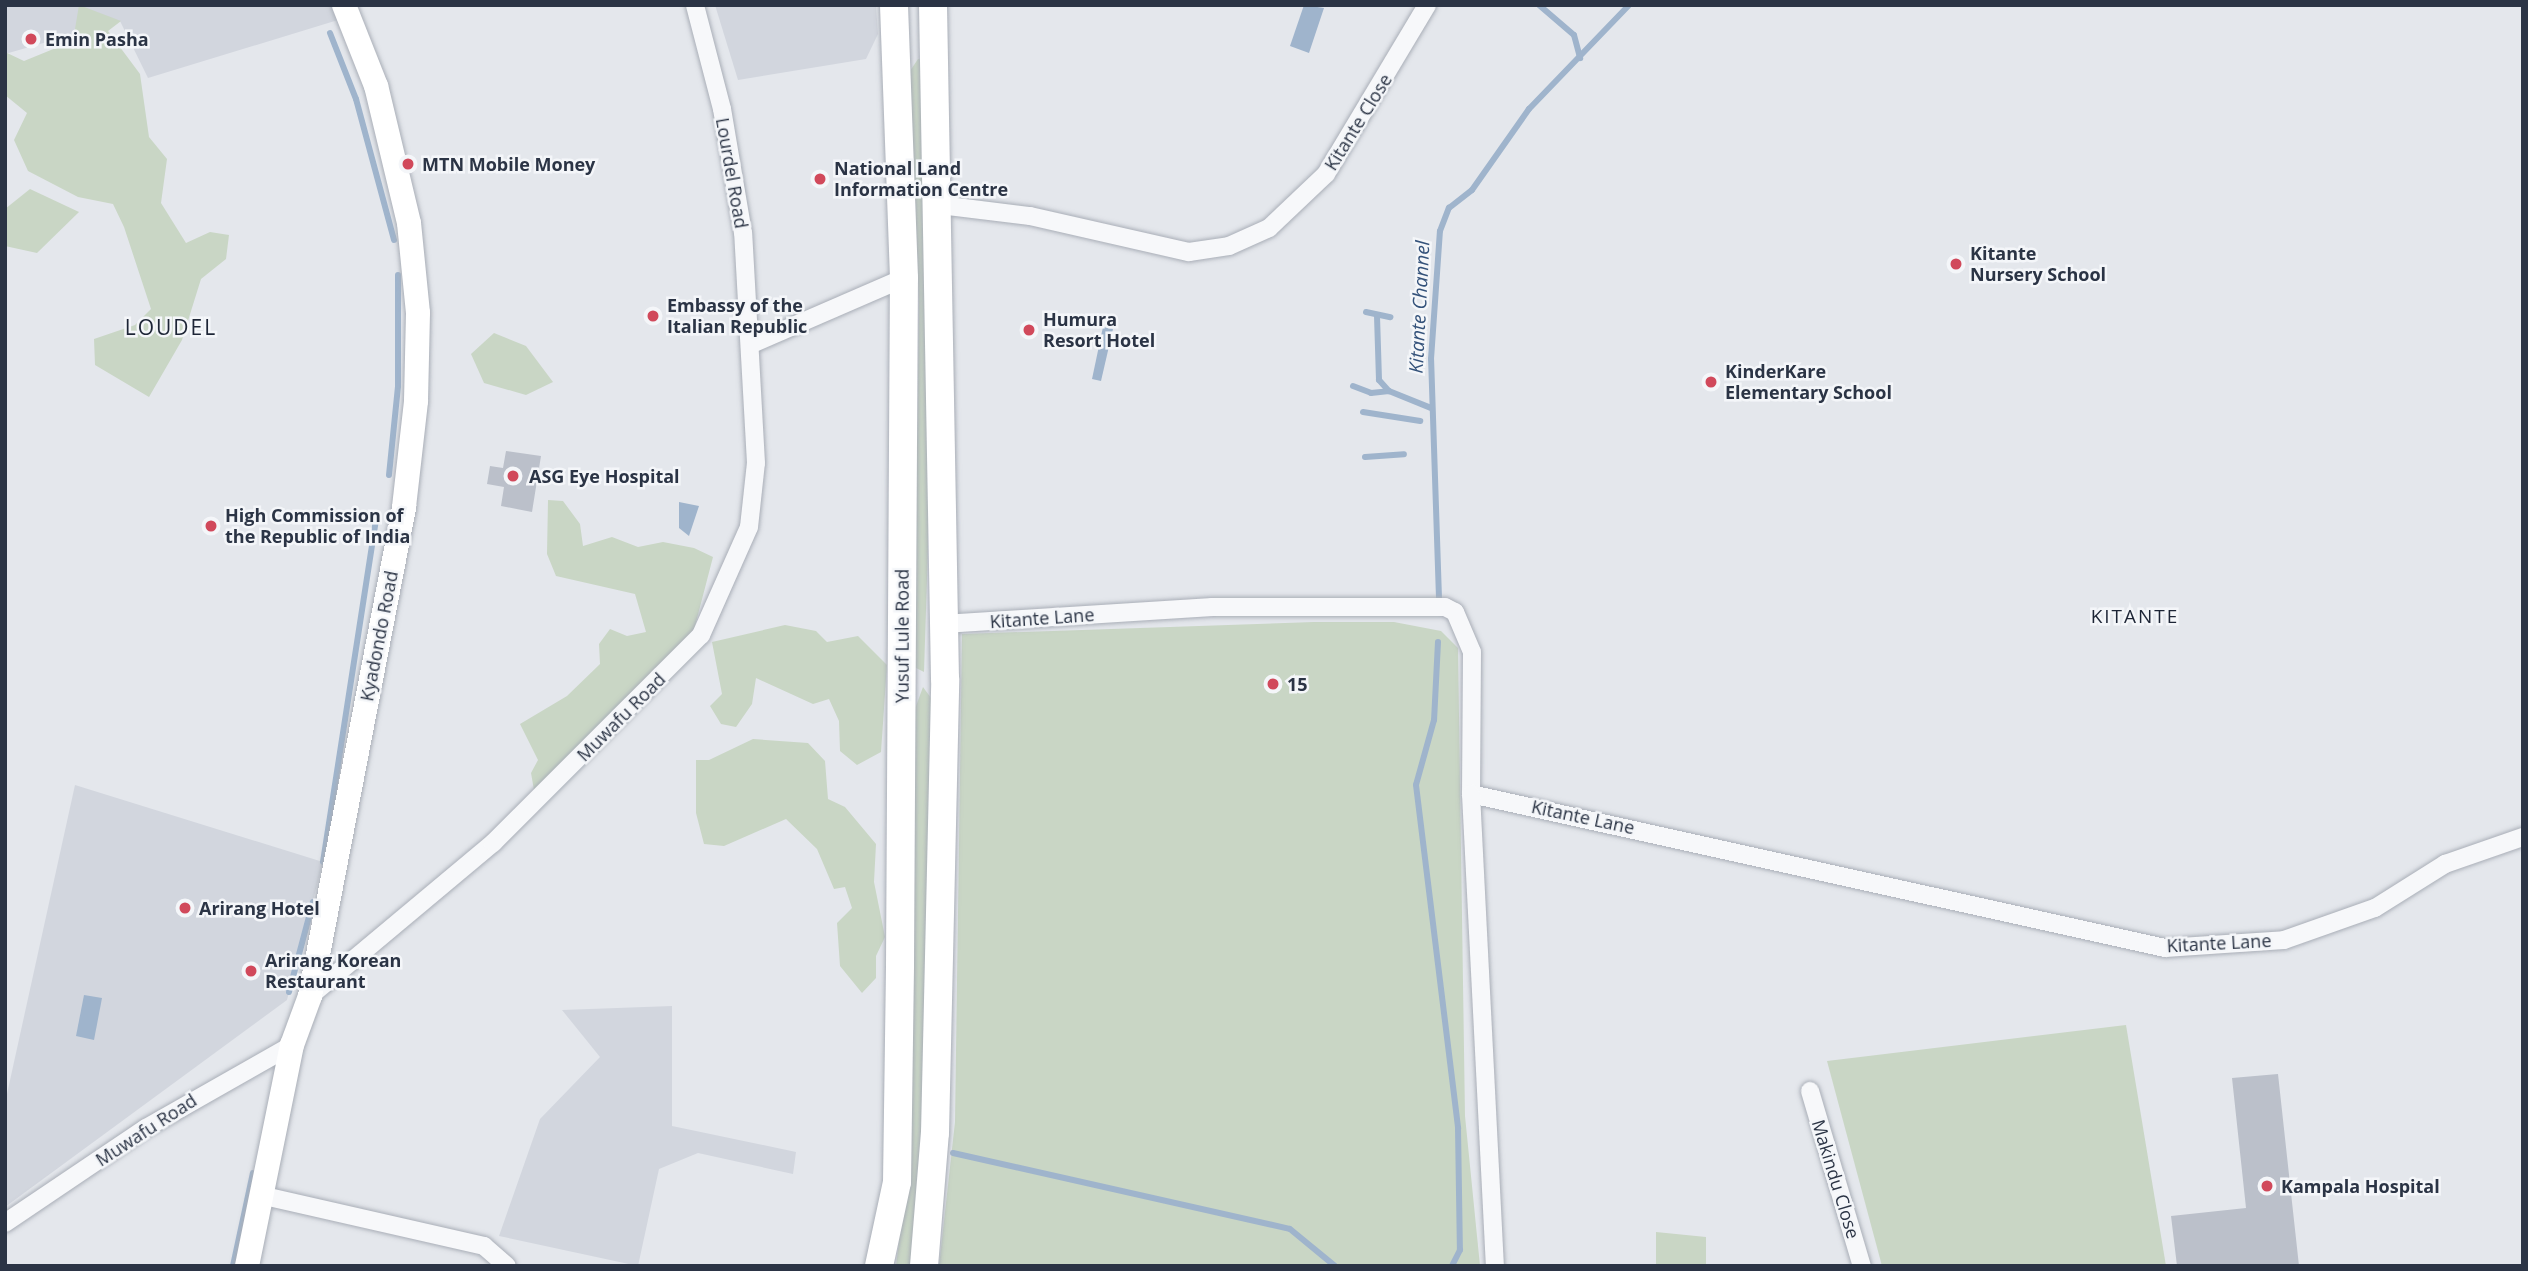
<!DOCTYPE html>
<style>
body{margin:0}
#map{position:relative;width:2528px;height:1271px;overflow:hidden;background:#e4e7ec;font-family:"Open Sans",sans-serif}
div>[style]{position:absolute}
.built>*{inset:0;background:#d2d6de}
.green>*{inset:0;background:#c9d6c5}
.water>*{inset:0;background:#9fb4cc}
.stream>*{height:6px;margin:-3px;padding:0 3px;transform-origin:3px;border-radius:3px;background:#9fb4cc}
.building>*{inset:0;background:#bbc0ca}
.roads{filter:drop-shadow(0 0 2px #a9aeb7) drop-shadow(0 0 2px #a9aeb7)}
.minor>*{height:18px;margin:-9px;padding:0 9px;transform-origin:9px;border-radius:9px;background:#f7f8fa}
.secondary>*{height:24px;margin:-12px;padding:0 12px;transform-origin:12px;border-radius:12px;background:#fff}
.primary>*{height:28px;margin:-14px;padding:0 14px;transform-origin:14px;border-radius:14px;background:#fff}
.dots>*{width:19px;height:19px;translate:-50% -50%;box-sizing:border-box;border:4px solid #f4f6f9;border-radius:50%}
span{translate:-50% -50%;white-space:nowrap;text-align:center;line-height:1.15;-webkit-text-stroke:5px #f4f6f9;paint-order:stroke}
.poi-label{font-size:18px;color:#2b3445;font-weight:700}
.left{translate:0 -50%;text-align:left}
.street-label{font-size:18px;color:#2b3445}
.water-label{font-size:19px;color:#34527a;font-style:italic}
.neighbourhood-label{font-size:19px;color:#1d2536;letter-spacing:2px}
.quarter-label{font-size:21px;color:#1d2536;letter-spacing:2px}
.frame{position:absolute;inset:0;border:7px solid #2b3445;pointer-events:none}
</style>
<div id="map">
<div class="built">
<i style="clip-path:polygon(5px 5px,331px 5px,338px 20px,148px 78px,120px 21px,5px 54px)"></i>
<i style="clip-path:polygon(715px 5px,876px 5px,878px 34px,866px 59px,738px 80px)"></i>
<i style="clip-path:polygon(75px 785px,323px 862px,287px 1000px,5px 1207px,5px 1103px)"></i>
<i style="clip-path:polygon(672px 1006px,672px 1126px,796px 1152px,793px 1174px,698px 1153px,659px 1169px,638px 1266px,499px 1236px,540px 1119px,600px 1057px,562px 1010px)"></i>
</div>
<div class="green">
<i style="clip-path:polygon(79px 5px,121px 21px,108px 31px,140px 74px,149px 137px,167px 159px,161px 203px,186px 243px,210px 232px,229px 235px,226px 259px,201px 279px,182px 340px,149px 397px,95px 365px,94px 339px,135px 325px,151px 309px,124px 227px,113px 204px,78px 197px,28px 171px,14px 140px,27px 113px,5px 95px,5px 52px,24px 61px,73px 41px)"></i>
<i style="clip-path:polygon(918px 59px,923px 60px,932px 423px,924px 672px,914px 667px,919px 303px,910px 71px)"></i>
<i style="clip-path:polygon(30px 189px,79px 212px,37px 253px,5px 246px,5px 209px)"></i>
<i style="clip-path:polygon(494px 333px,526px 346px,553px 382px,526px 395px,484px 383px,471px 354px)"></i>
<i style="clip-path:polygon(548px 500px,563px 501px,580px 524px,583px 546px,612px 537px,638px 547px,663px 542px,694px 548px,713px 557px,694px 630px,548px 782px,534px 790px,531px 773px,538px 760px,520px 724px,567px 696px,600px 664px,599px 644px,610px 629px,627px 636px,646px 632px,635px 594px,556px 576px,547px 554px)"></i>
<i style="clip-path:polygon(1314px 622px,1394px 622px,1441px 631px,1458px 648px,1465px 1116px,1480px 1266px,939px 1266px,955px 1122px,962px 634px)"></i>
<i style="clip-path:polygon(785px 625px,816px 631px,827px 642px,858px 636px,887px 665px,881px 752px,857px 765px,840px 751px,839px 721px,829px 699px,813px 704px,756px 678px,752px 704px,736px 727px,721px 724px,710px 706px,722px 694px,712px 642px)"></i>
<i style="clip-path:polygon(923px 687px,931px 698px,925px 1148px,911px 1266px,896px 1266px,908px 1166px,912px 717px)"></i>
<i style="clip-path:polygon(753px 739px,808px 743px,825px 761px,828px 799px,845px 807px,876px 844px,874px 882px,885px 937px,876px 956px,876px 978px,862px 993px,840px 966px,837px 923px,852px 908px,845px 887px,834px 889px,817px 849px,786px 819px,724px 846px,704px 844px,696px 813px,696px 760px,709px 760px)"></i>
<i style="clip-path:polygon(2126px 1025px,2166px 1266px,1882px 1266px,1827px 1061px)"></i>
<i style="clip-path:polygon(1656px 1232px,1706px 1237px,1706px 1266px,1656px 1266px)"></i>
</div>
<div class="water">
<i style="clip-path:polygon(1304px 5px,1324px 8px,1309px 53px,1290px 46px)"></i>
<i style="clip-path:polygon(1103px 327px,1113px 329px,1101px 381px,1092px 379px)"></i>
<i style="clip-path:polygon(679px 502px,699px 506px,689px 536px,679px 528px)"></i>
<i style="clip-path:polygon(84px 995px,102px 998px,94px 1040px,76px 1036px)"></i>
</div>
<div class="stream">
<i style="left:1539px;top:5px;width:46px;rotate:40.6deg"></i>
<i style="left:1574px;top:35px;width:24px;rotate:75deg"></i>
<i style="left:330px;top:33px;width:71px;rotate:68.5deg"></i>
<i style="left:356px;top:99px;width:146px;rotate:74.9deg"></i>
<i style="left:1366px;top:312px;width:25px;rotate:12deg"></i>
<i style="left:1377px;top:316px;width:64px;rotate:88.2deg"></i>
<i style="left:1379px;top:380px;width:15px;rotate:48deg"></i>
<i style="left:1389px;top:391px;width:45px;rotate:22deg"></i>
<i style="left:1353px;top:386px;width:19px;rotate:21deg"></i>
<i style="left:1371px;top:393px;width:18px;rotate:-6deg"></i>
<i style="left:1363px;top:412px;width:58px;rotate:9deg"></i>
<i style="left:1365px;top:457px;width:39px;rotate:-4deg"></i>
<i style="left:389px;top:475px;width:89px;rotate:-84.2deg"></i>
<i style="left:398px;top:386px;width:111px;rotate:-90deg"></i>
<i style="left:1439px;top:598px;width:239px;rotate:-91.9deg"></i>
<i style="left:1431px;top:359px;width:128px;rotate:-86deg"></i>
<i style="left:1440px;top:231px;width:25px;rotate:-69deg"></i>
<i style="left:1449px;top:208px;width:29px;rotate:-38deg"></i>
<i style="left:1472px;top:190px;width:99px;rotate:-54.9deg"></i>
<i style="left:1529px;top:109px;width:144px;rotate:-46.1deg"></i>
<i style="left:1438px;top:642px;width:78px;rotate:92.9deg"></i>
<i style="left:1434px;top:720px;width:67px;rotate:105.5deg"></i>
<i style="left:1416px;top:785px;width:346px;rotate:83deg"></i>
<i style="left:1458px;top:1128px;width:122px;rotate:89.1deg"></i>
<i style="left:1460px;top:1250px;width:18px;rotate:117deg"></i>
<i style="left:323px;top:862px;width:351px;rotate:-81.2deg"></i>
<i style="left:289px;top:992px;width:93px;rotate:-75.1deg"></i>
<i style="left:953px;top:1153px;width:345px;rotate:12.7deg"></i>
<i style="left:1290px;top:1229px;width:58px;rotate:39.4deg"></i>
<i style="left:233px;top:1266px;width:95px;rotate:-77.9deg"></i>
</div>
<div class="building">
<i style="clip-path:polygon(506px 451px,541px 456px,532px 512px,501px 506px,504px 487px,487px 484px,490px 466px,503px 468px)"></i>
<i style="clip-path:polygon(2278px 1074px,2299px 1266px,2177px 1266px,2171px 1216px,2246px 1208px,2232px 1078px)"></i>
</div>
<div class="roads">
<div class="minor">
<i style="left:940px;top:205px;width:91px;rotate:7deg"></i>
<i style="left:1030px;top:216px;width:163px;rotate:12.8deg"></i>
<i style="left:1189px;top:252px;width:40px;rotate:-8.5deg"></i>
<i style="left:1229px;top:246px;width:44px;rotate:-24.2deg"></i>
<i style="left:1269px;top:228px;width:79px;rotate:-43.5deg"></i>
<i style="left:1326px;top:174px;width:197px;rotate:-59.1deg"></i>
<i style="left:752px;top:344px;width:166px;rotate:-23.5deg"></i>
<i style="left:943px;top:624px;width:270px;rotate:-3.6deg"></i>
<i style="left:1212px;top:607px;width:233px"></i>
<i style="left:1445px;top:607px;width:11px;rotate:27deg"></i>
<i style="left:1455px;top:612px;width:43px;rotate:67deg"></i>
<i style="left:1472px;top:652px;width:142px;rotate:90.4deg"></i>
<i style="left:1471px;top:794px;width:711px;rotate:12.51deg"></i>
<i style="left:2165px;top:948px;width:119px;rotate:-3.8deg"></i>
<i style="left:2284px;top:940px;width:96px;rotate:-19.4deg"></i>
<i style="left:2375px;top:908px;width:83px;rotate:-32.2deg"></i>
<i style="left:2445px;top:864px;width:83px;rotate:-19.1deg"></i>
<i style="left:1471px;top:794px;width:473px;rotate:87.1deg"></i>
<i style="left:310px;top:996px;width:239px;rotate:-39.9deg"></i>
<i style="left:493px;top:843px;width:294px;rotate:-45deg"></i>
<i style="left:701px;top:635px;width:118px;rotate:-66deg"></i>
<i style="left:749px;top:527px;width:64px;rotate:-83.8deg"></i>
<i style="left:756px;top:463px;width:230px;rotate:-93.2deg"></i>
<i style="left:743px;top:233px;width:126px;rotate:-99.6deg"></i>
<i style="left:722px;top:109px;width:107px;rotate:-104.6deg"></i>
<i style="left:1810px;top:1091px;width:183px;rotate:73.5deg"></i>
<i style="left:260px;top:1195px;width:230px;rotate:12.8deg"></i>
<i style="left:484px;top:1246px;width:30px;rotate:41deg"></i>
<i style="left:5px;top:1223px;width:170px;rotate:-34deg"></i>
<i style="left:146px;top:1128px;width:168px;rotate:-29.6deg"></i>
</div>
<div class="secondary">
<i style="left:247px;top:1266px;width:226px;rotate:-78.5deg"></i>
<i style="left:292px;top:1045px;width:52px;rotate:-69.8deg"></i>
<i style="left:310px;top:996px;width:498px;rotate:-79.1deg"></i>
<i style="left:404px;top:507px;width:107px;rotate:-83.5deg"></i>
<i style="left:416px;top:401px;width:88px;rotate:-88.7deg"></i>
<i style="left:418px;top:313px;width:90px;rotate:-95.7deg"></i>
<i style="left:409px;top:223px;width:141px;rotate:-103.5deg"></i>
<i style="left:376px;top:86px;width:87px;rotate:-111.6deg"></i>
</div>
<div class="primary">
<i style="left:879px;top:1266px;width:86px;rotate:-77.9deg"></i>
<i style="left:897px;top:1182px;width:217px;rotate:-89.2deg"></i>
<i style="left:900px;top:965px;width:687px;rotate:-89.67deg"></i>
<i style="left:904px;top:278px;width:273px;rotate:-92.1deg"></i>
<i style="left:924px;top:1266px;width:133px;rotate:-85.3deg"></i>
<i style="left:935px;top:1133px;width:454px;rotate:-88.7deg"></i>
<i style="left:945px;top:679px;width:674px;rotate:-91.02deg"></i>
</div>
</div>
<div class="dots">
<i style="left:31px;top:39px;background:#d1495b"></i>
<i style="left:408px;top:164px;background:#d1495b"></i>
<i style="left:820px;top:179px;background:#d1495b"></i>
<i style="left:1956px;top:264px;background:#d1495b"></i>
<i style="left:653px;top:316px;background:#d1495b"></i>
<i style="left:1029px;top:330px;background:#d1495b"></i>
<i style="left:1711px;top:382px;background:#d1495b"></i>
<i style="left:513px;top:476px;background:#d1495b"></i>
<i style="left:211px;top:526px;background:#d1495b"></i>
<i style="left:1273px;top:684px;background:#d1495b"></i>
<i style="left:185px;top:908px;background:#d1495b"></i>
<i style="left:251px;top:971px;background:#d1495b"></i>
<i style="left:2267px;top:1186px;background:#d1495b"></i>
</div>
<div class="poi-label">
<span class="left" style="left:45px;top:39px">Emin Pasha</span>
<span class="left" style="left:422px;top:164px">MTN Mobile Money</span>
<span class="left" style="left:834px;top:179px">National Land<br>Information Centre</span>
<span class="left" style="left:1970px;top:264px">Kitante<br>Nursery School</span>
<span class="left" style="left:667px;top:316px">Embassy of the<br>Italian Republic</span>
<span class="left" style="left:1043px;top:330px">Humura<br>Resort Hotel</span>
<span class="left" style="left:1725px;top:382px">KinderKare<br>Elementary School</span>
<span class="left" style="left:529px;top:476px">ASG Eye Hospital</span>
<span class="left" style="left:225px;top:526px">High Commission of<br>the Republic of India</span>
<span class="left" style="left:1287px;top:684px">15</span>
<span class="left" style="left:199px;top:908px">Arirang Hotel</span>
<span class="left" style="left:265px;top:971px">Arirang Korean<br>Restaurant</span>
<span class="left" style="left:2281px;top:1186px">Kampala Hospital</span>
</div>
<div class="street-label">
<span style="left:1358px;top:122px;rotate:-58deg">Kitante Close</span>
<span style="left:732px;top:173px;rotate:80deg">Lourdel Road</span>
<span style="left:1042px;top:618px;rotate:-4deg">Kitante Lane</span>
<span style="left:379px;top:636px;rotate:-79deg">Kyadondo Road</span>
<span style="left:902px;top:636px;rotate:-90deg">Yusuf Lule Road</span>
<span style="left:621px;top:717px;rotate:-45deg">Muwafu Road</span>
<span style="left:1583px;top:817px;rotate:12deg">Kitante Lane</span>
<span style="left:2219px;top:943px;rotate:-3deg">Kitante Lane</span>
<span style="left:146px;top:1130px;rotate:-33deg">Muwafu Road</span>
<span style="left:1836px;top:1179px;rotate:73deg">Makindu Close</span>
</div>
<div class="water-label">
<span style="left:1420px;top:307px;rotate:-87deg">Kitante Channel</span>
</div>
<div class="neighbourhood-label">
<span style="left:2135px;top:617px">KITANTE</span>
</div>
<div class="quarter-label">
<span style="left:171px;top:327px">LOUDEL</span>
</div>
<div class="frame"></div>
</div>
